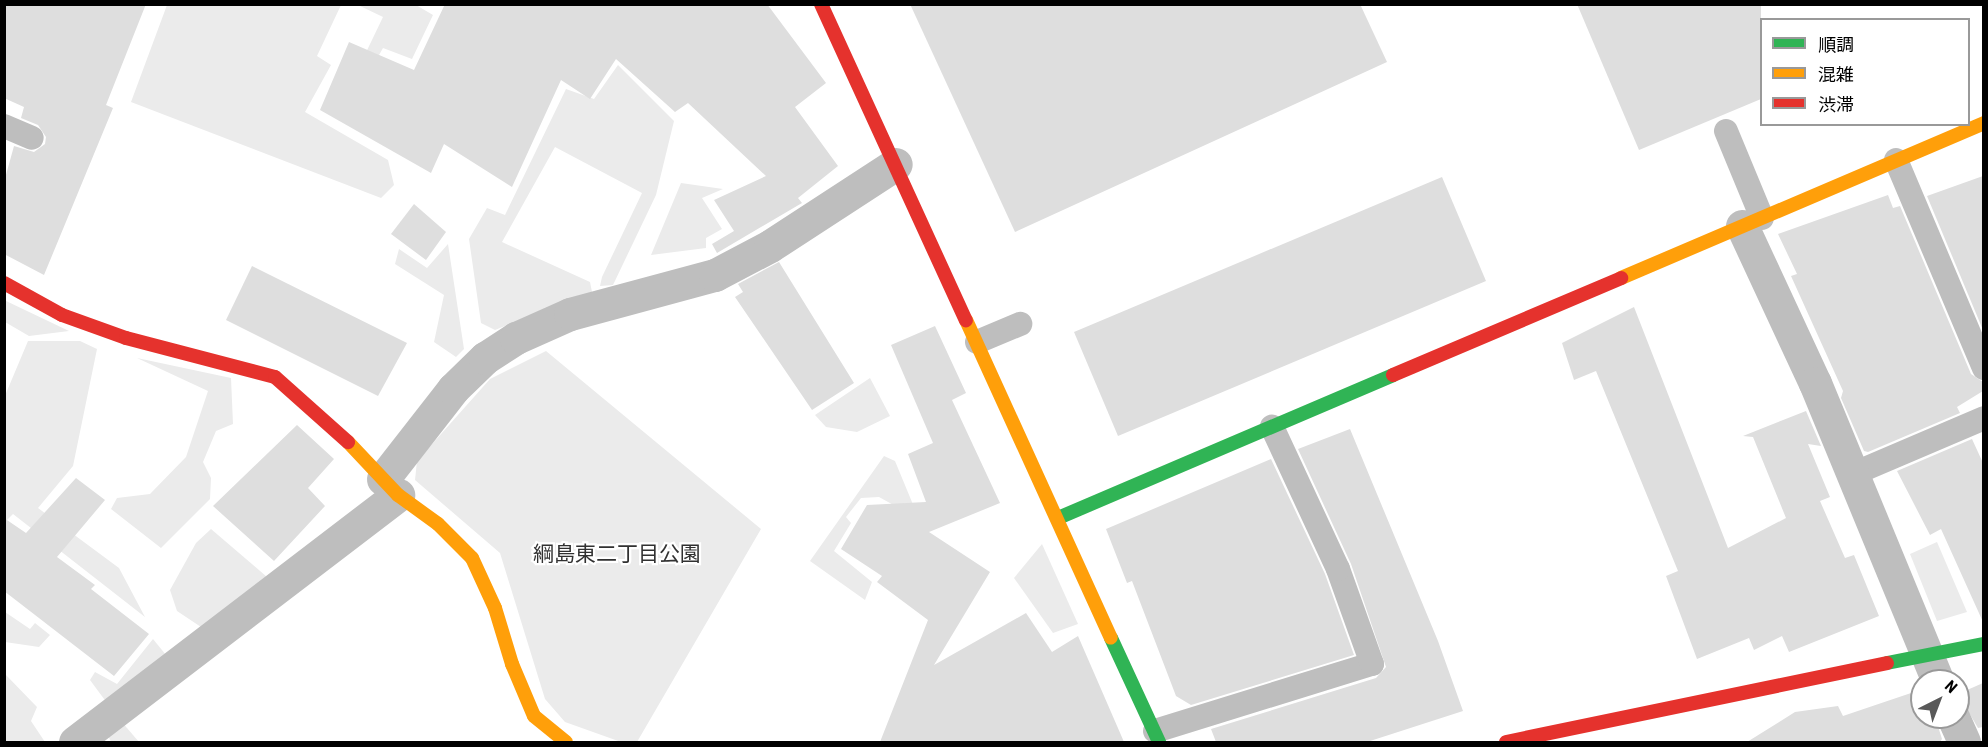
<!DOCTYPE html>
<meta charset="utf-8">
<style>
body{margin:0}
#map{position:relative;width:1988px;height:747px;overflow:hidden;background:#fff;font-family:"Roboto Condensed","Noto Sans JP",sans-serif}
div>[style]{position:absolute}
.green>*{inset:0;background:#ebebeb}
.building>*{inset:0;background:#dedede}
.lane>*{height:24px;margin:-12px;padding:0 12px;transform-origin:12px;border-radius:12px;background:#bebebe}
.street>*{height:33px;margin:-16.5px;padding:0 16.5px;transform-origin:16.5px;border-radius:16.5px;background:#bebebe}
.fast>*{height:14px;margin:-7px;padding:0 7px;transform-origin:7px;border-radius:7px;background:#30b455}
.slow>*{height:14px;margin:-7px;padding:0 7px;transform-origin:7px;border-radius:7px;background:#ff9f0a}
.jam>*{height:14px;margin:-7px;padding:0 7px;transform-origin:7px;border-radius:7px;background:#e5322d}
span{translate:-50% -50%;white-space:nowrap;text-align:center;line-height:1.15;-webkit-text-stroke:4.5px #fff;paint-order:stroke}
.park-label{font-size:21px;color:#313131}
.frame{position:absolute;inset:0;border:6px solid #000;pointer-events:none}
.legend{position:absolute;left:1760px;top:18px;width:210px;height:108px;box-sizing:border-box;background:#fff;border:2px solid #999;margin:0;padding:8px 10px;list-style:none;font-size:18px;color:#000}
.legend li{display:flex;align-items:center;gap:12px;height:30px}
.legend b{width:30px;border:2px solid #999}
.north{position:absolute;left:1910px;top:669px;width:60px;height:60px;box-sizing:border-box;background:#fff;border:2px solid #999;border-radius:50%;rotate:42deg;font-size:16px;font-weight:700;line-height:24px;text-align:center;color:#000}
.north::after{content:'';display:block;margin:auto;width:21px;height:27px;background:#595959;clip-path:polygon(50% 0,100% 100%,50% 72%,0 100%)}
</style>
<div id="map">
<div class="green">
<i style="clip-path:polygon(167px 5px,341px 5px,317px 56px,331px 65px,305px 112px,388px 160px,394px 185px,381px 198px,131px 102px)"></i>
<i style="clip-path:polygon(358px 5px,416px 5px,433px 15px,412px 59px,383px 48px,370px 71px,359px 67px,383px 17px)"></i>
<i style="clip-path:polygon(618px 65px,674px 121px,656px 195px,613px 285px,600px 286px,602px 277px,642px 193px,555px 147px,502px 242px,590px 282px,592px 292px,495px 330px,481px 323px,469px 239px,487px 208px,505px 215px,566px 89px,594px 99px)"></i>
<i style="clip-path:polygon(681px 183px,723px 189px,702px 198px,722px 229px,706px 238px,706px 248px,651px 255px)"></i>
<i style="clip-path:polygon(448px 244px,464px 349px,456px 357px,434px 342px,444px 295px,395px 264px,399px 249px,427px 268px)"></i>
<i style="clip-path:polygon(4px 300px,69px 331px,29px 336px,5px 322px)"></i>
<i style="clip-path:polygon(28px 341px,80px 341px,97px 349px,73px 466px,38px 508px,119px 568px,145px 617px,13px 514px,5px 522px,4px 398px)"></i>
<i style="clip-path:polygon(546px 351px,761px 529px,637px 742px,621px 742px,565px 722px,545px 699px,500px 553px,415px 480px,417px 461px,490px 379px)"></i>
<i style="clip-path:polygon(137px 358px,231px 378px,233px 424px,216px 431px,203px 462px,211px 478px,210px 499px,161px 548px,111px 509px,117px 498px,150px 494px,186px 457px,208px 391px)"></i>
<i style="clip-path:polygon(870px 378px,890px 416px,857px 432px,826px 427px,815px 415px)"></i>
<i style="clip-path:polygon(884px 456px,895px 461px,919px 519px,879px 497px,861px 498px,846px 517px,851px 523px,834px 551px,872px 582px,865px 600px,810px 561px)"></i>
<i style="clip-path:polygon(211px 529px,267px 577px,201px 627px,177px 611px,170px 590px,196px 543px)"></i>
<i style="clip-path:polygon(1937px 542px,1967px 612px,1937px 621px,1910px 554px)"></i>
<i style="clip-path:polygon(1042px 544px,1078px 624px,1053px 633px,1014px 578px)"></i>
<i style="clip-path:polygon(5px 612px,30px 629px,35px 623px,50px 635px,39px 647px,5px 642px)"></i>
<i style="clip-path:polygon(153px 639px,166px 655px,107px 703px,90px 680px,95px 672px,117px 684px)"></i>
<i style="clip-path:polygon(5px 674px,37px 707px,31px 721px,45px 742px,5px 742px)"></i>
<i style="clip-path:polygon(121px 721px,139px 742px,111px 742px,106px 731px)"></i>
</div>
<div class="building">
<i style="clip-path:polygon(4px 4px,146px 4px,106px 105px,113px 108px,44px 275px,4px 254px,4px 182px,14px 146px,34px 152px,45px 144px,46px 137px,38px 125px,21px 118px,24px 107px,4px 98px)"></i>
<i style="clip-path:polygon(445px 4px,767px 4px,826px 83px,795px 107px,838px 166px,798px 198px,802px 203px,717px 253px,712px 244px,734px 231px,714px 200px,766px 176px,688px 103px,675px 112px,616px 59px,590px 99px,561px 80px,512px 187px,444px 144px,431px 173px,320px 110px,349px 42px,414px 70px)"></i>
<i style="clip-path:polygon(910px 4px,1360px 4px,1387px 62px,1015px 232px)"></i>
<i style="clip-path:polygon(1577px 4px,1761px 4px,1761px 99px,1639px 150px)"></i>
<i style="clip-path:polygon(1983px 176px,1983px 330px,1927px 196px)"></i>
<i style="clip-path:polygon(1442px 177px,1486px 281px,1118px 436px,1074px 332px)"></i>
<i style="clip-path:polygon(1888px 195px,1893px 208px,1900px 206px,1971px 374px,1983px 382px,1983px 391px,1957px 407px,1960px 413px,1868px 452px,1864px 451px,1841px 398px,1843px 391px,1791px 276px,1797px 274px,1778px 234px)"></i>
<i style="clip-path:polygon(414px 204px,446px 232px,426px 260px,391px 234px)"></i>
<i style="clip-path:polygon(779px 262px,854px 383px,812px 410px,735px 297px,743px 292px,738px 284px)"></i>
<i style="clip-path:polygon(252px 266px,407px 343px,378px 396px,226px 320px)"></i>
<i style="clip-path:polygon(1634px 307px,1728px 548px,1786px 518px,1753px 437px,1743px 436px,1806px 411px,1821px 446px,1808px 444px,1830px 497px,1820px 501px,1845px 558px,1854px 555px,1879px 616px,1789px 652px,1782px 636px,1754px 650px,1749px 638px,1697px 659px,1666px 576px,1678px 571px,1596px 371px,1574px 380px,1562px 343px)"></i>
<i style="clip-path:polygon(935px 326px,966px 393px,952px 400px,1000px 503px,929px 532px,990px 572px,934px 665px,1026px 613px,1052px 652px,1078px 636px,1124px 742px,880px 742px,928px 620px,877px 582px,882px 576px,841px 549px,867px 505px,926px 502px,908px 454px,933px 443px,891px 345px)"></i>
<i style="clip-path:polygon(297px 425px,334px 459px,308px 488px,325px 506px,274px 561px,213px 506px)"></i>
<i style="clip-path:polygon(1350px 429px,1438px 641px,1463px 711px,1367px 742px,1216px 742px,1211px 729px,1376px 678px,1386px 667px,1351px 564px,1298px 449px)"></i>
<i style="clip-path:polygon(1972px 439px,1983px 463px,1983px 622px,1941px 529px,1930px 535px,1897px 471px)"></i>
<i style="clip-path:polygon(1271px 459px,1325px 574px,1354px 655px,1191px 705px,1176px 696px,1132px 581px,1127px 583px,1106px 529px)"></i>
<i style="clip-path:polygon(76px 478px,105px 500px,57px 557px,95px 585px,91px 589px,149px 634px,114px 676px,4px 591px,4px 518px,26px 533px)"></i>
<i style="clip-path:polygon(1983px 683px,1983px 727px,1978px 728px,1958px 694px)"></i>
<i style="clip-path:polygon(1914px 692px,1922px 717px,1935px 717px,1942px 739px,1940px 742px,1747px 742px,1795px 712px,1838px 706px,1843px 716px)"></i>
</div>
<div class="lane">
<i style="left:4px;top:126px;width:30px;rotate:23deg"></i>
<i style="left:1726px;top:131px;width:94px;rotate:67.5deg"></i>
<i style="left:1896px;top:160px;width:226px;rotate:67.1deg"></i>
<i style="left:977px;top:342px;width:47px;rotate:-22.7deg"></i>
<i style="left:1853px;top:474px;width:142px;rotate:-23.1deg"></i>
<i style="left:1155px;top:731px;width:227px;rotate:-17.2deg"></i>
<i style="left:1372px;top:664px;width:101px;rotate:-109.7deg"></i>
<i style="left:1338px;top:569px;width:157px;rotate:-114.9deg"></i>
</div>
<div class="street">
<i style="left:1742px;top:226px;width:173px;rotate:65.1deg"></i>
<i style="left:1815px;top:383px;width:322px;rotate:67.6deg"></i>
<i style="left:383px;top:479px;width:114px;rotate:-52.1deg"></i>
<i style="left:453px;top:389px;width:45px;rotate:-44.1deg"></i>
<i style="left:485px;top:358px;width:37px;rotate:-33deg"></i>
<i style="left:516px;top:338px;width:59px;rotate:-24deg"></i>
<i style="left:570px;top:314px;width:150px;rotate:-15.1deg"></i>
<i style="left:715px;top:275px;width:62px;rotate:-27.8deg"></i>
<i style="left:770px;top:246px;width:150px;rotate:-33.1deg"></i>
<i style="left:1953px;top:717px;width:27px;rotate:66deg"></i>
<i style="left:75px;top:742px;width:407px;rotate:-37.4deg"></i>
</div>
<div class="fast">
<i style="left:1058px;top:518px;width:364px;rotate:-23.1deg"></i>
<i style="left:1111px;top:638px;width:115px;rotate:65.2deg"></i>
<i style="left:1887px;top:663px;width:99px;rotate:-11.1deg"></i>
</div>
<div class="slow">
<i style="left:1621px;top:278px;width:395px;rotate:-23.1deg"></i>
<i style="left:966px;top:320px;width:349px;rotate:65.5deg"></i>
<i style="left:348px;top:442px;width:73px;rotate:46.7deg"></i>
<i style="left:398px;top:495px;width:49px;rotate:35.9deg"></i>
<i style="left:438px;top:524px;width:48px;rotate:45deg"></i>
<i style="left:472px;top:558px;width:55px;rotate:65.3deg"></i>
<i style="left:495px;top:608px;width:59px;rotate:73.1deg"></i>
<i style="left:512px;top:664px;width:56px;rotate:67.1deg"></i>
<i style="left:534px;top:716px;width:41px;rotate:39.1deg"></i>
</div>
<div class="jam">
<i style="left:821px;top:4px;width:348px;rotate:65.4deg"></i>
<i style="left:4px;top:283px;width:66px;rotate:28.9deg"></i>
<i style="left:62px;top:315px;width:68px;rotate:19.8deg"></i>
<i style="left:126px;top:338px;width:154px;rotate:14.7deg"></i>
<i style="left:275px;top:377px;width:98px;rotate:41.7deg"></i>
<i style="left:1393px;top:375px;width:248px;rotate:-23deg"></i>
<i style="left:1506px;top:742px;width:389px;rotate:-11.7deg"></i>
</div>
<div class="park-label">
<span style="left:617px;top:554px">綱島東二丁目公園</span>
</div>
<div class="frame"></div>
<ul class="legend">
<li><b style="height:8px;background:#30b455"></b>順調</li>
<li><b style="height:8px;background:#ff9f0a"></b>混雑</li>
<li><b style="height:8px;background:#e5322d"></b>渋滞</li>
</ul>
<div class="north">N</div>
</div>
